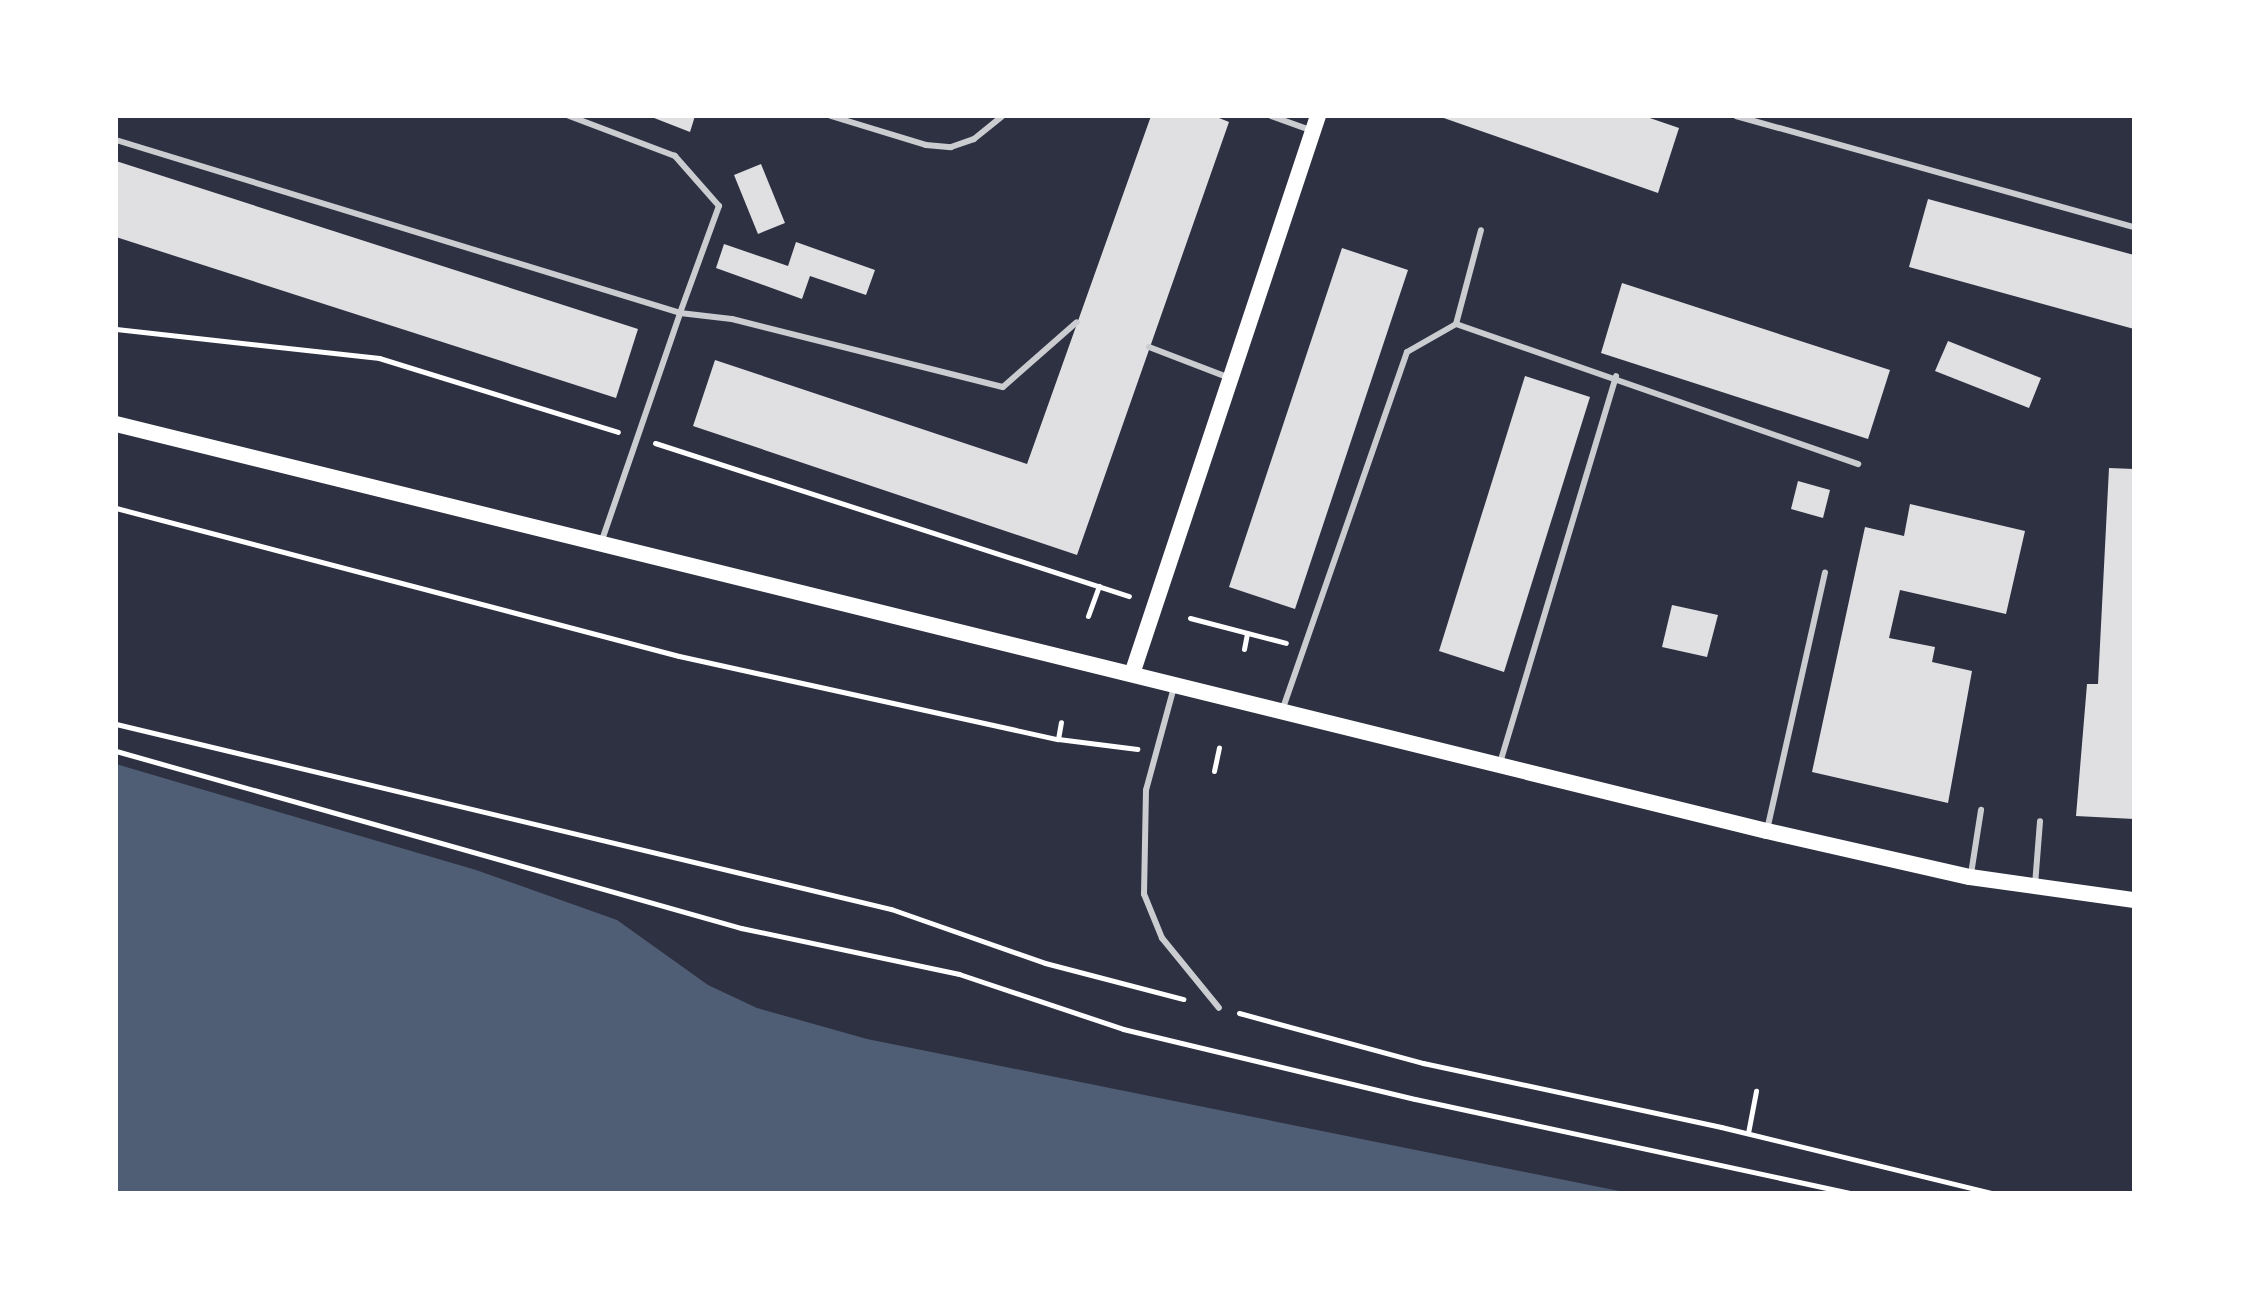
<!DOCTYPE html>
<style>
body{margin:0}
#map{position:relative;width:2250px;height:1309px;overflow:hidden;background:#2d3142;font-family:Roboto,sans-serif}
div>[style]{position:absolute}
.water>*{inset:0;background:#4f5d75}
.building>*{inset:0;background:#e0e0e3}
.path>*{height:5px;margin:-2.5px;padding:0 2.5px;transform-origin:2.5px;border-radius:2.5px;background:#fff}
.service>*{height:6px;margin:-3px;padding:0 3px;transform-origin:3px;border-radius:3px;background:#caccd0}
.secondary>*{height:16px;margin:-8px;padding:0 8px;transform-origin:8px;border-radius:8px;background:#fff}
span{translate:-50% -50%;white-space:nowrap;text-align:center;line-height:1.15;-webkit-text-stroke:8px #fff;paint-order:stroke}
.frame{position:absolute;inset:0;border:118px solid #fff;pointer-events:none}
</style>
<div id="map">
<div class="water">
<i style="clip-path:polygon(116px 764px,476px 870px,617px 920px,708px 985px,757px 1008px,867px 1039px,1629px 1193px,116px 1193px)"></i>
</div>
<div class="building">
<i style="clip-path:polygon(649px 116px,695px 116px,690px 132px)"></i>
<i style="clip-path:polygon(1151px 116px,1214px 116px,1229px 122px,1077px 555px,693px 426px,715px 360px,1027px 464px)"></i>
<i style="clip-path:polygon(1438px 116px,1644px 116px,1679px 128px,1658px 193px)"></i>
<i style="clip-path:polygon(116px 161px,638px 329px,616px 398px,116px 237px)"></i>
<i style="clip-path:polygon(761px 164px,785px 223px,758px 234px,734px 175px)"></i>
<i style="clip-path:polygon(1928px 199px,2134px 255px,2134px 329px,1909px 267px)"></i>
<i style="clip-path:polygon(796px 242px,875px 270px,866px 295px,810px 276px,802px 299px,716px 268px,724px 244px,788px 266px)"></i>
<i style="clip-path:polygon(1342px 248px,1408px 270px,1295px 609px,1229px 587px)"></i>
<i style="clip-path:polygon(1622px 283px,1890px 370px,1868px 439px,1601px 353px)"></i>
<i style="clip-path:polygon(1948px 341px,2041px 378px,2029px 408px,1935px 371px)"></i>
<i style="clip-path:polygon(1525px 376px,1590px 397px,1504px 672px,1439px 651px)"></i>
<i style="clip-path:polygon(2109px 468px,2134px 469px,2134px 819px,2076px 816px,2087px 684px,2098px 684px)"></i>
<i style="clip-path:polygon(1798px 481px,1830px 490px,1823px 518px,1791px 509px)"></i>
<i style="clip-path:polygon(1910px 504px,2025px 531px,2006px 614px,1900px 590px,1889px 638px,1935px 647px,1932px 662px,1972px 671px,1948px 803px,1812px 772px,1865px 527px,1904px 536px)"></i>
<i style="clip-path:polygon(1672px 605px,1718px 615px,1707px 657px,1662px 647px)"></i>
</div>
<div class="path">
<i style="left:116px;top:329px;width:265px;rotate:6.3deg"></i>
<i style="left:379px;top:358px;width:250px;rotate:17.2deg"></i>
<i style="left:655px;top:443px;width:498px;rotate:17.9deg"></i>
<i style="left:116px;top:508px;width:582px;rotate:14.73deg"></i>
<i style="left:679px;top:656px;width:388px;rotate:12.4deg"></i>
<i style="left:1058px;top:739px;width:80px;rotate:7.2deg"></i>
<i style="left:1088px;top:616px;width:32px;rotate:-70deg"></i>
<i style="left:1190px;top:618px;width:99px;rotate:14.6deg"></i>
<i style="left:1244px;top:649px;width:16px;rotate:-79deg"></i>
<i style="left:116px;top:724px;width:797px;rotate:13.43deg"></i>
<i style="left:891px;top:909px;width:163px;rotate:19.3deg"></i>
<i style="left:1045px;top:963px;width:143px;rotate:14.6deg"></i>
<i style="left:1058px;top:739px;width:17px;rotate:-80deg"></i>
<i style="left:116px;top:751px;width:650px;rotate:15.81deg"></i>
<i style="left:741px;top:928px;width:223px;rotate:11.9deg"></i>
<i style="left:959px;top:974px;width:173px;rotate:18.5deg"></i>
<i style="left:1123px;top:1029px;width:300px;rotate:13.5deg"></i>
<i style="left:1415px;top:1099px;width:446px;rotate:12.2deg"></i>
<i style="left:1214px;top:771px;width:24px;rotate:-78deg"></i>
<i style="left:1239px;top:1013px;width:191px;rotate:15.2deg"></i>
<i style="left:1423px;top:1063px;width:305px;rotate:12.1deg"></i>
<i style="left:1721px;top:1127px;width:279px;rotate:13.7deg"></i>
<i style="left:1748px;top:1133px;width:43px;rotate:-79.2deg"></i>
</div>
<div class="service">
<i style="left:831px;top:116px;width:99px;rotate:17deg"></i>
<i style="left:926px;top:145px;width:25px;rotate:5deg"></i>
<i style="left:951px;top:147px;width:24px;rotate:-19deg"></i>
<i style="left:974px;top:139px;width:36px;rotate:-39deg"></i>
<i style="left:1271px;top:116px;width:45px;rotate:19.7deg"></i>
<i style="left:1736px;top:116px;width:413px;rotate:15.6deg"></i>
<i style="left:116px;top:140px;width:590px;rotate:17.05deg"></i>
<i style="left:680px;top:313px;width:114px;rotate:-70deg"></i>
<i style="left:719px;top:206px;width:67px;rotate:-131.3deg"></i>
<i style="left:675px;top:156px;width:113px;rotate:-159.3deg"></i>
<i style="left:1456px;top:324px;width:426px;rotate:19.2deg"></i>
<i style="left:1149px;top:347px;width:84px;rotate:21deg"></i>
<i style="left:601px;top:543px;width:243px;rotate:-71deg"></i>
<i style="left:680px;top:313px;width:52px;rotate:6.6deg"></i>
<i style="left:732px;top:319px;width:279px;rotate:14.1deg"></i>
<i style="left:1003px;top:387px;width:98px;rotate:-41.3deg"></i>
<i style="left:1174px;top:687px;width:107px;rotate:105.2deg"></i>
<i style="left:1146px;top:790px;width:104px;rotate:91.1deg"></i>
<i style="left:1144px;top:894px;width:48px;rotate:67.8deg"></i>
<i style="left:1162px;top:938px;width:90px;rotate:50.8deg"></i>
<i style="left:1283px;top:708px;width:377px;rotate:-70.8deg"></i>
<i style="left:1407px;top:352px;width:56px;rotate:-29.7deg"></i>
<i style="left:1456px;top:324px;width:97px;rotate:-75.1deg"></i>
<i style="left:1500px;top:763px;width:404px;rotate:-73.3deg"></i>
<i style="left:1767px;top:830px;width:264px;rotate:-77.3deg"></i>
<i style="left:1971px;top:874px;width:65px;rotate:-81.1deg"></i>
<i style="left:2035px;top:885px;width:64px;rotate:-85.5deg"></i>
</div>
<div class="secondary">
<i style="left:116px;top:424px;width:1700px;rotate:13.85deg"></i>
<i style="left:1767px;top:831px;width:208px;rotate:12.8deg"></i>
<i style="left:1970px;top:877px;width:166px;rotate:8deg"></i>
<i style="left:1133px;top:671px;width:585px;rotate:-71.57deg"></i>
</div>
<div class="frame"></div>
</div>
